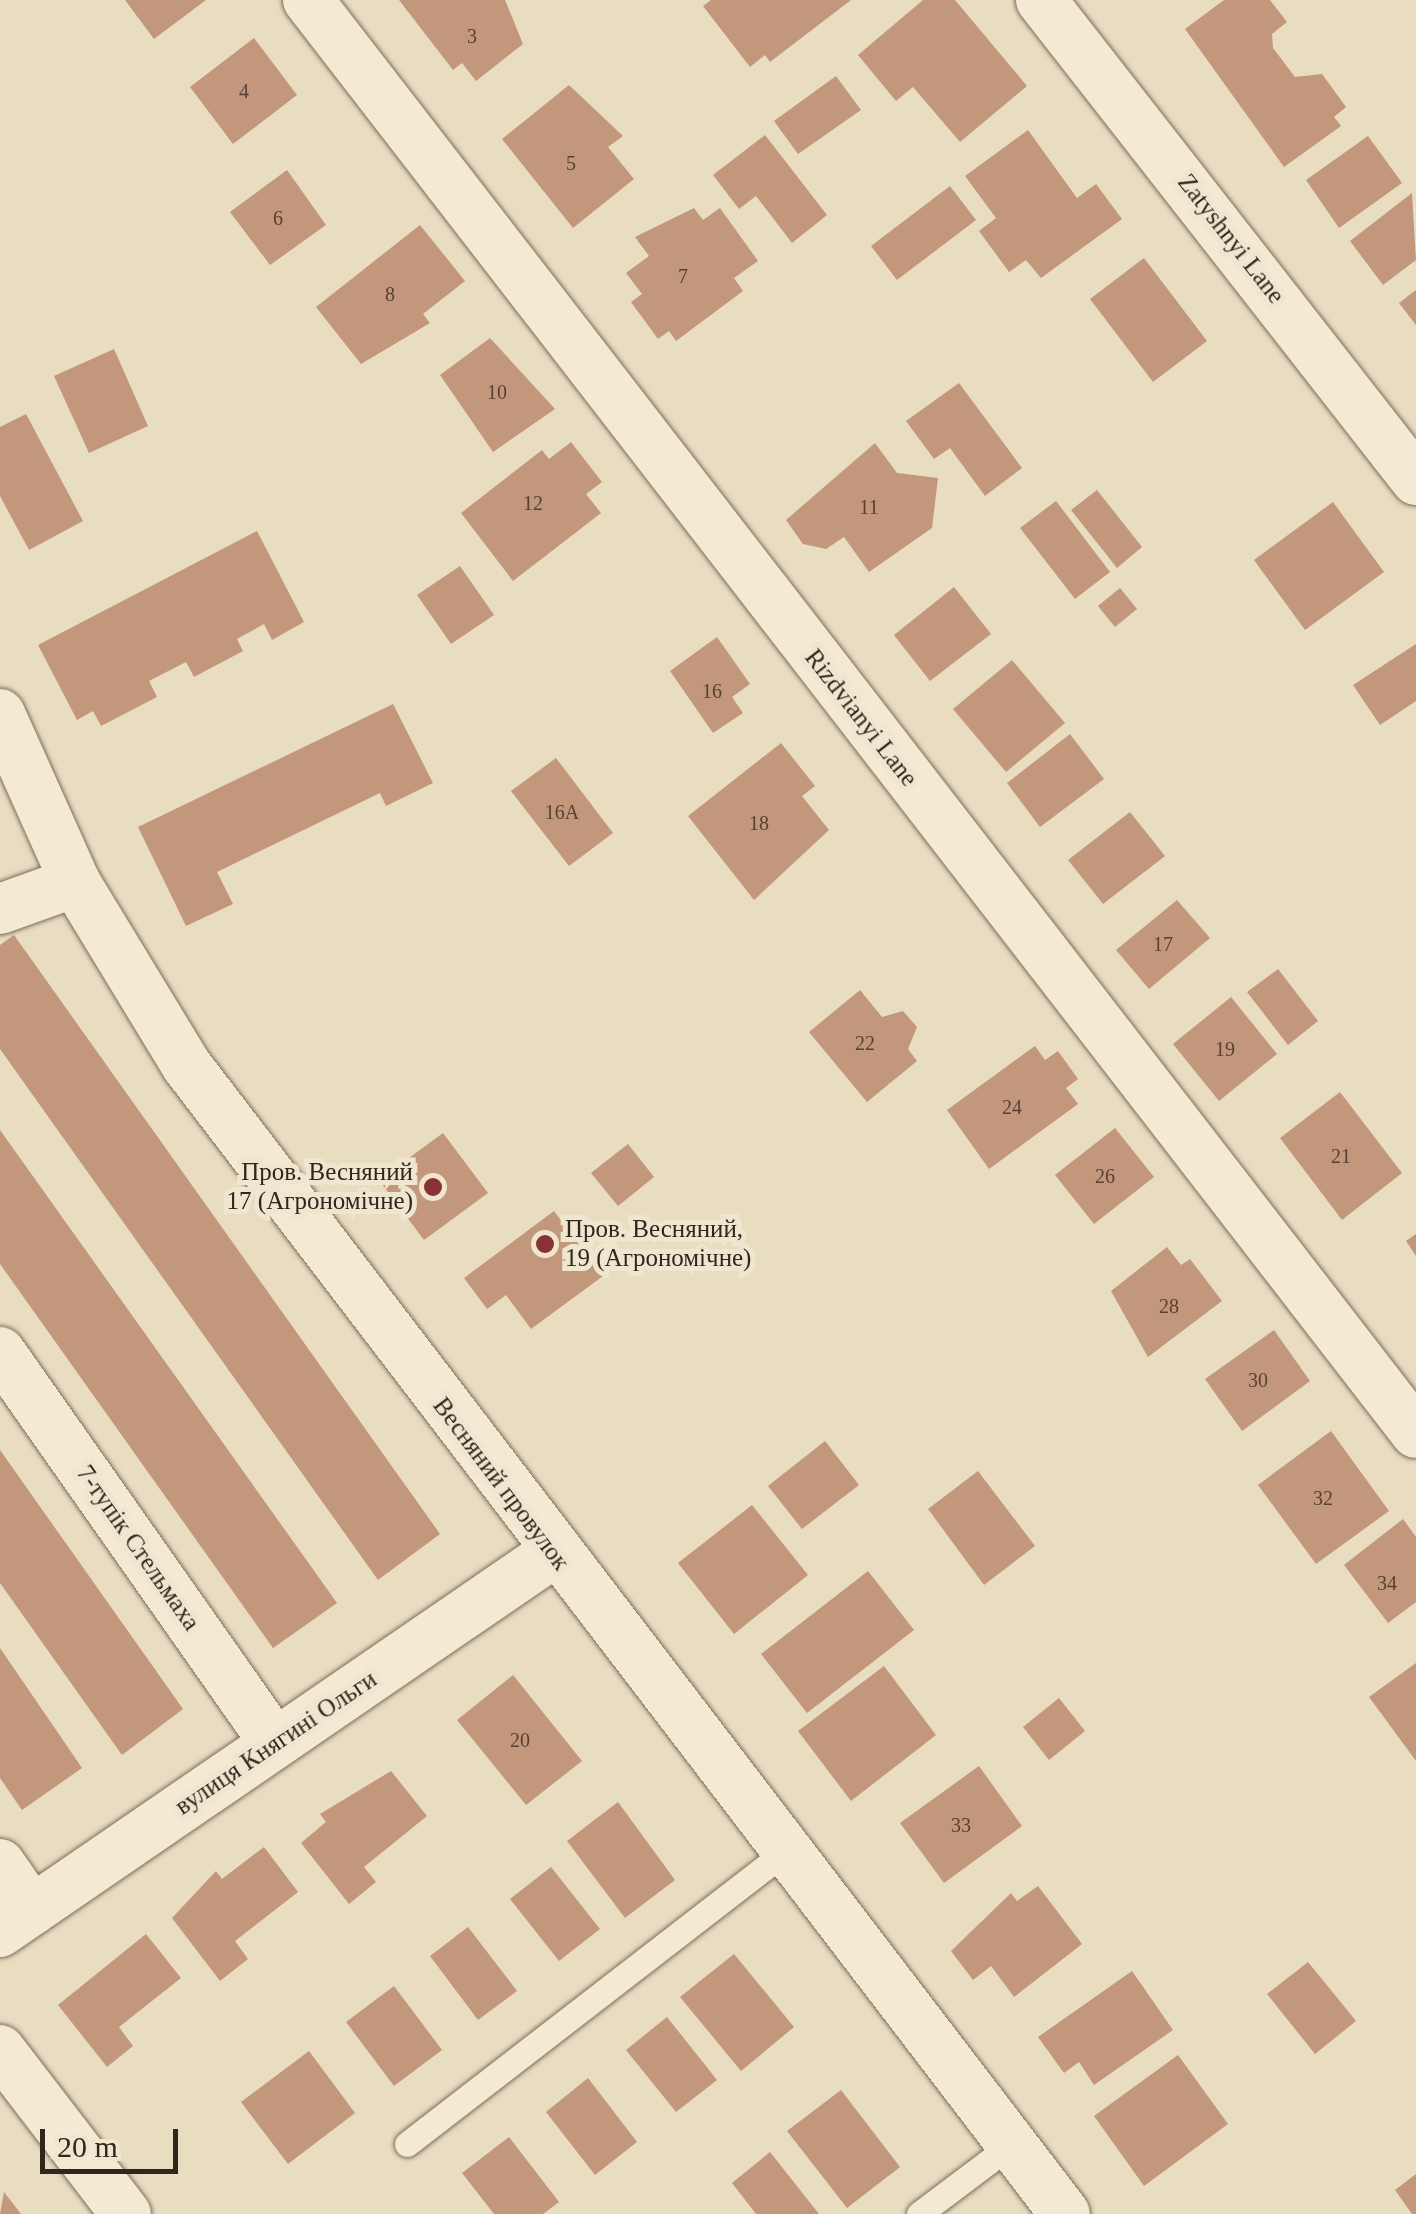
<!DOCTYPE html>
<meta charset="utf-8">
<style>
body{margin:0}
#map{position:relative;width:1416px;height:2214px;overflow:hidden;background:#e8dcc1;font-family:Georgia,serif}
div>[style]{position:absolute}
.building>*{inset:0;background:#c2977b}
.roads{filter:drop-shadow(0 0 2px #7f6d5b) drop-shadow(0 0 2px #7f6d5b)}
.lane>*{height:25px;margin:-12.5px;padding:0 12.5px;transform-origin:12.5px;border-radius:12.5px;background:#f4e9d3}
.street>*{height:50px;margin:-25px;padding:0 25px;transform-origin:25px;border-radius:25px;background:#f4e9d3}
.dots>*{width:28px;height:28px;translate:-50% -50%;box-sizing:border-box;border:5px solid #f0e6d0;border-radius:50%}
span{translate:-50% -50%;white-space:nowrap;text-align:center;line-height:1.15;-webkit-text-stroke:10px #f0e6d0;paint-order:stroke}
.number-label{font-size:20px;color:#554234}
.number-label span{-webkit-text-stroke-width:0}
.street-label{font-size:25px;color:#31261d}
.poi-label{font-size:25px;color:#31261d}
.right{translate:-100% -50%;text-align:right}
.left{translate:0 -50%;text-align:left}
.scale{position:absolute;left:40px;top:2129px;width:138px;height:45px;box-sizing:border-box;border:5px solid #31261d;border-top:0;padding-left:12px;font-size:30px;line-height:35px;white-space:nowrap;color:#31261d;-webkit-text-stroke:8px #f0e6d0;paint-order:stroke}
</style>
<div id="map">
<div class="building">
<i style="clip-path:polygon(125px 0,206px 0,154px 39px)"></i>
<i style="clip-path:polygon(399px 0,505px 0,523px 44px,476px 81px,462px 63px,453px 70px)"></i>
<i style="clip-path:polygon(711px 0,851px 0,770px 62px,765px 55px,750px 67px,703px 6px)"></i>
<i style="clip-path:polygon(923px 0,955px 0,1027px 86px,960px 142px,913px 87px,896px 101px,858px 55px)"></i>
<i style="clip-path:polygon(1224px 0,1270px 0,1287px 22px,1272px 34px,1273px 48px,1295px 77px,1322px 74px,1346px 107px,1334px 117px,1341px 126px,1284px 167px,1185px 29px)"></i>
<i style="clip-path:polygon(254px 38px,297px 95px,233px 144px,190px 87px)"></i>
<i style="clip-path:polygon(836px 76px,861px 110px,798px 154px,774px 121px)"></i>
<i style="clip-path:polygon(569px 85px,623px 136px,608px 147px,634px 179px,573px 228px,502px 139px)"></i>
<i style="clip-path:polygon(1028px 130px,1077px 198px,1096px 184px,1122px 219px,1041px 278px,1026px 260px,1009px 272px,979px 231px,996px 218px,965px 176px)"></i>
<i style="clip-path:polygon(765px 135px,827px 215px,792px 243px,756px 196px,739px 209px,713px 175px)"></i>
<i style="clip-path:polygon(1368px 136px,1402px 183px,1339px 228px,1306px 180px)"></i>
<i style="clip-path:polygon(287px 170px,326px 225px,270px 265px,230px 212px)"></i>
<i style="clip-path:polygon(950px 186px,976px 220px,897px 280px,871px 246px)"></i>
<i style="clip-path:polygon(1412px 193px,1416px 260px,1383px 285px,1350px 241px)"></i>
<i style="clip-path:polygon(694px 208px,703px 220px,720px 208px,758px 261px,734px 278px,743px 291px,676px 341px,669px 331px,658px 339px,631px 302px,642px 294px,626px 273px,649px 256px,635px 237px)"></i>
<i style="clip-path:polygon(420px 225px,465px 281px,423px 314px,430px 323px,361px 364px,316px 307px)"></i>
<i style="clip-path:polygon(1144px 258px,1207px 341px,1153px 382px,1090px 299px)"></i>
<i style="clip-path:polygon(1416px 290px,1416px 325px,1399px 303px)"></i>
<i style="clip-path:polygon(490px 338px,555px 409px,493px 452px,440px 375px)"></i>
<i style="clip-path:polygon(114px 349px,148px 426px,89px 453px,54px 376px)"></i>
<i style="clip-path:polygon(959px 383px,1022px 468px,985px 496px,950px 448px,934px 459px,906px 421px)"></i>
<i style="clip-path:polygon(26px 414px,83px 521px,29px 550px,0 496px,0 427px)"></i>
<i style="clip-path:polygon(571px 442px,602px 482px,586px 494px,601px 513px,513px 581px,461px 513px,542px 450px,549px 459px)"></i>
<i style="clip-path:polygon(875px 443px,897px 473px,938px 478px,932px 528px,869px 572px,844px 537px,826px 549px,803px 544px,786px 520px)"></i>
<i style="clip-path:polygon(1097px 490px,1142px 547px,1117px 568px,1071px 510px)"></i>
<i style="clip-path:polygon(1056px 501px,1110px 572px,1075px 599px,1020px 528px)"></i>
<i style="clip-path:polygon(1333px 502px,1384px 572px,1305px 630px,1254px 560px)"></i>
<i style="clip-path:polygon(257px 531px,304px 622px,272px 640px,264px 624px,237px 639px,243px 651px,194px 677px,186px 662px,149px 681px,157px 697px,101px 726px,93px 711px,77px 720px,38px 645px)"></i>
<i style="clip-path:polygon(460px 566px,494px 615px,451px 644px,417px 595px)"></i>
<i style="clip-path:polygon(954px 587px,991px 634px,930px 681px,894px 635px)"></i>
<i style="clip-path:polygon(1120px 588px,1137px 609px,1115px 627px,1098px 606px)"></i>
<i style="clip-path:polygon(717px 637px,750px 684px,732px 697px,743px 713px,713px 733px,670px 671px)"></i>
<i style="clip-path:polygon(1416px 644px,1416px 701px,1380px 725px,1353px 685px)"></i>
<i style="clip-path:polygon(1012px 660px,1065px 723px,1006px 772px,953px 709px)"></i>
<i style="clip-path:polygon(393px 704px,433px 783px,386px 806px,380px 793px,217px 872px,233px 904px,186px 926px,138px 827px)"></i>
<i style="clip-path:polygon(1070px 734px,1104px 779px,1040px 827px,1007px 783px)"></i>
<i style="clip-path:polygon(781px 743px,815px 786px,802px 796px,829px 830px,754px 900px,688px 816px)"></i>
<i style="clip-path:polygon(556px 758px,613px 833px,569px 866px,511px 791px)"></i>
<i style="clip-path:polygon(1130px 812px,1165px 856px,1103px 904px,1068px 860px)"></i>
<i style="clip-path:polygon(1177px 900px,1210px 938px,1149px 989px,1116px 950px)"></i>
<i style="clip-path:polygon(14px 935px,440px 1534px,378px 1580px,0 1049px,0 945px)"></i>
<i style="clip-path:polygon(1278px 969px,1318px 1021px,1288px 1045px,1247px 992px)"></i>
<i style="clip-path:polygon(860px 990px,882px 1017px,903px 1011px,917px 1027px,908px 1049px,917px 1061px,867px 1102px,809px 1032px)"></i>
<i style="clip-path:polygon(1231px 997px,1277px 1054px,1219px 1101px,1173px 1044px)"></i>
<i style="clip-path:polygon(1035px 1046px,1045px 1060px,1058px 1051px,1078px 1079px,1066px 1088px,1078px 1104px,989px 1169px,947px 1110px)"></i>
<i style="clip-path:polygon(1340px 1092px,1402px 1173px,1342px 1220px,1280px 1138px)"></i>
<i style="clip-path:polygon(1115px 1128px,1154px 1177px,1094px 1224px,1055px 1175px)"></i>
<i style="clip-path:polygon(0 1130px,337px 1603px,273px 1648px,0 1264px)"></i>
<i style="clip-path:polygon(443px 1133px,488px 1193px,424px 1240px,379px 1180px)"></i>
<i style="clip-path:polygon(628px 1144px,654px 1177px,618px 1206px,591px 1173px)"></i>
<i style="clip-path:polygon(554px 1211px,603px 1276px,531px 1329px,506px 1295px,487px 1309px,464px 1278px)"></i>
<i style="clip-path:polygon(1416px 1234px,1416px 1256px,1406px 1241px)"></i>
<i style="clip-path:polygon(1167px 1247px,1181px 1265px,1190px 1259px,1222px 1301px,1148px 1357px,1111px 1291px)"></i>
<i style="clip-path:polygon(1274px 1330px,1310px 1381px,1242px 1431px,1205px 1379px)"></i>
<i style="clip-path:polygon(1331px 1431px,1389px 1511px,1316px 1564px,1258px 1485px)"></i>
<i style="clip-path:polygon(825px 1441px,859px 1485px,802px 1529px,768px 1486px)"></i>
<i style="clip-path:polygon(0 1450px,183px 1709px,122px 1755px,0 1583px)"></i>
<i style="clip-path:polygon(978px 1471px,1035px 1546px,984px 1585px,928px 1509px)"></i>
<i style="clip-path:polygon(752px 1505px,808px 1575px,734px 1634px,678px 1563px)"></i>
<i style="clip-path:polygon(1403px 1519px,1416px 1537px,1416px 1602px,1388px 1623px,1344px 1565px)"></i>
<i style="clip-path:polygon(868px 1571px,914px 1630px,807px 1713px,761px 1654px)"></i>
<i style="clip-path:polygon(0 1648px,82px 1768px,22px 1810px,0 1778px)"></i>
<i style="clip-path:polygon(1416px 1663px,1416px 1761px,1369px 1697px)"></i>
<i style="clip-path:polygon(884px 1666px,936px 1735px,851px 1801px,798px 1731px)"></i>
<i style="clip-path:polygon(513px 1675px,582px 1761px,526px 1805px,457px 1720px)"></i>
<i style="clip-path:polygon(1059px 1698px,1085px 1731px,1049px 1760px,1023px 1727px)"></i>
<i style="clip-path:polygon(979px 1766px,1022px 1826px,944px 1883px,900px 1823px)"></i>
<i style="clip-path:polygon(391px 1771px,427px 1816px,364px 1867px,376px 1882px,349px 1904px,301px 1843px,326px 1822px,320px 1814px)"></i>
<i style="clip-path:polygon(618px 1802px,675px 1880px,625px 1918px,567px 1841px)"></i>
<i style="clip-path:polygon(264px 1847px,298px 1892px,235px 1941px,248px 1959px,220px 1981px,172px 1918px,216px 1871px,222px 1879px)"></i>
<i style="clip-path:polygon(551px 1867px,600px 1929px,559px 1961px,510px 1899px)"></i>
<i style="clip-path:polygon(1038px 1886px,1082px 1944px,1014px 1997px,991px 1966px,973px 1980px,951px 1951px,1011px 1893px,1017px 1901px)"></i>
<i style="clip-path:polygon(468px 1927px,517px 1991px,478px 2020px,430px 1956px)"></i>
<i style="clip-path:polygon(146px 1934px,181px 1978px,119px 2027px,133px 2046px,107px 2067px,58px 2005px)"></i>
<i style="clip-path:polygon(734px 1954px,794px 2027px,741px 2071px,680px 1997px)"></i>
<i style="clip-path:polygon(1308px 1962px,1356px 2021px,1315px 2054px,1267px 1994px)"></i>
<i style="clip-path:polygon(1132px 1971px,1173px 2030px,1094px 2085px,1079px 2062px,1064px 2073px,1038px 2037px)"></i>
<i style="clip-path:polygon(394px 1986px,442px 2050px,394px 2086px,346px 2022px)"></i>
<i style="clip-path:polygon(667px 2017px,717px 2080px,676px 2112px,626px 2050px)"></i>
<i style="clip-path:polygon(309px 2051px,355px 2113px,288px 2164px,241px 2102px)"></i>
<i style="clip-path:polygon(1178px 2055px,1228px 2124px,1144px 2186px,1094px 2116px)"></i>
<i style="clip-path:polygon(588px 2078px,637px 2142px,595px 2175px,546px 2112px)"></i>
<i style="clip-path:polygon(841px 2090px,900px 2167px,847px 2208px,787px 2131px)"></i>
<i style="clip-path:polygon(509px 2137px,559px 2202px,543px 2214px,494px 2214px,462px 2173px)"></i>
<i style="clip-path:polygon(770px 2152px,819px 2214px,756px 2214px,732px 2183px)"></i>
<i style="clip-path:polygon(1416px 2174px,1416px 2214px,1412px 2214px,1395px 2190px)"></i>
<i style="clip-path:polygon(4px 2192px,21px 2214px,0 2214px)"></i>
</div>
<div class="roads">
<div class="lane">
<i style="left:407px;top:2144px;width:474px;rotate:-37.7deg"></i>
<i style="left:919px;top:2214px;width:116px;rotate:-37deg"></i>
</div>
<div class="street">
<i style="left:308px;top:0;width:1811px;rotate:52.29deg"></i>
<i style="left:1041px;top:0;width:609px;rotate:52deg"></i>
<i style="left:0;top:714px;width:184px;rotate:65.9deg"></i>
<i style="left:75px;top:882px;width:215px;rotate:58.7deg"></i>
<i style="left:187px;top:1066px;width:1445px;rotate:52.59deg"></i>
<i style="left:0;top:909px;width:80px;rotate:-19.8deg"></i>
<i style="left:0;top:1352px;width:478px;rotate:54.9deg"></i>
<i style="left:0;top:1864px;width:56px;rotate:55.2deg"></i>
<i style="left:0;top:1932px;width:670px;rotate:-34.42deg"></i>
<i style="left:0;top:2050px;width:207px;rotate:52.5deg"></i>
</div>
</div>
<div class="dots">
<i style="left:433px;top:1187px;background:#873234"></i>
<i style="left:545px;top:1244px;background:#873234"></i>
</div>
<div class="number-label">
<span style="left:472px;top:36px">3</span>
<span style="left:244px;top:91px">4</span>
<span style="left:571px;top:163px">5</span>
<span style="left:278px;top:218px">6</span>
<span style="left:683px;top:276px">7</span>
<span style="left:390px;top:294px">8</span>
<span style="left:497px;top:392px">10</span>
<span style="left:533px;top:503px">12</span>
<span style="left:869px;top:507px">11</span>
<span style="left:712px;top:691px">16</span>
<span style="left:562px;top:812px">16А</span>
<span style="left:759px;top:823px">18</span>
<span style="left:1163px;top:944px">17</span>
<span style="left:865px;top:1043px">22</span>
<span style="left:1225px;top:1049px">19</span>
<span style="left:1012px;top:1107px">24</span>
<span style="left:1341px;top:1156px">21</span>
<span style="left:1105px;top:1176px">26</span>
<span style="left:1169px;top:1306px">28</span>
<span style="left:1258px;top:1380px">30</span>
<span style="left:1323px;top:1498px">32</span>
<span style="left:1387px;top:1583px">34</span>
<span style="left:520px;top:1740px">20</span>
<span style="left:961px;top:1825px">33</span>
</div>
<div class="street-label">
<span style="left:1231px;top:239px;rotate:52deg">Zatyshnyi Lane</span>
<span style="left:861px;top:718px;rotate:52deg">Rizdvianyi Lane</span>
<span style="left:501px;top:1484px;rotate:53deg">Весняний провулок</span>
<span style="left:138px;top:1548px;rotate:55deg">7-тупік Стельмаха</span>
<span style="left:276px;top:1743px;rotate:-34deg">вулиця Княгині Ольги</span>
</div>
<div class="poi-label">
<span class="right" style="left:413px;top:1187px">Пров. Весняний<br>17 (Агрономічне)</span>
<span class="left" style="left:565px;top:1244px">Пров. Весняний,<br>19 (Агрономічне)</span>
</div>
<div class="scale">20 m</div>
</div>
